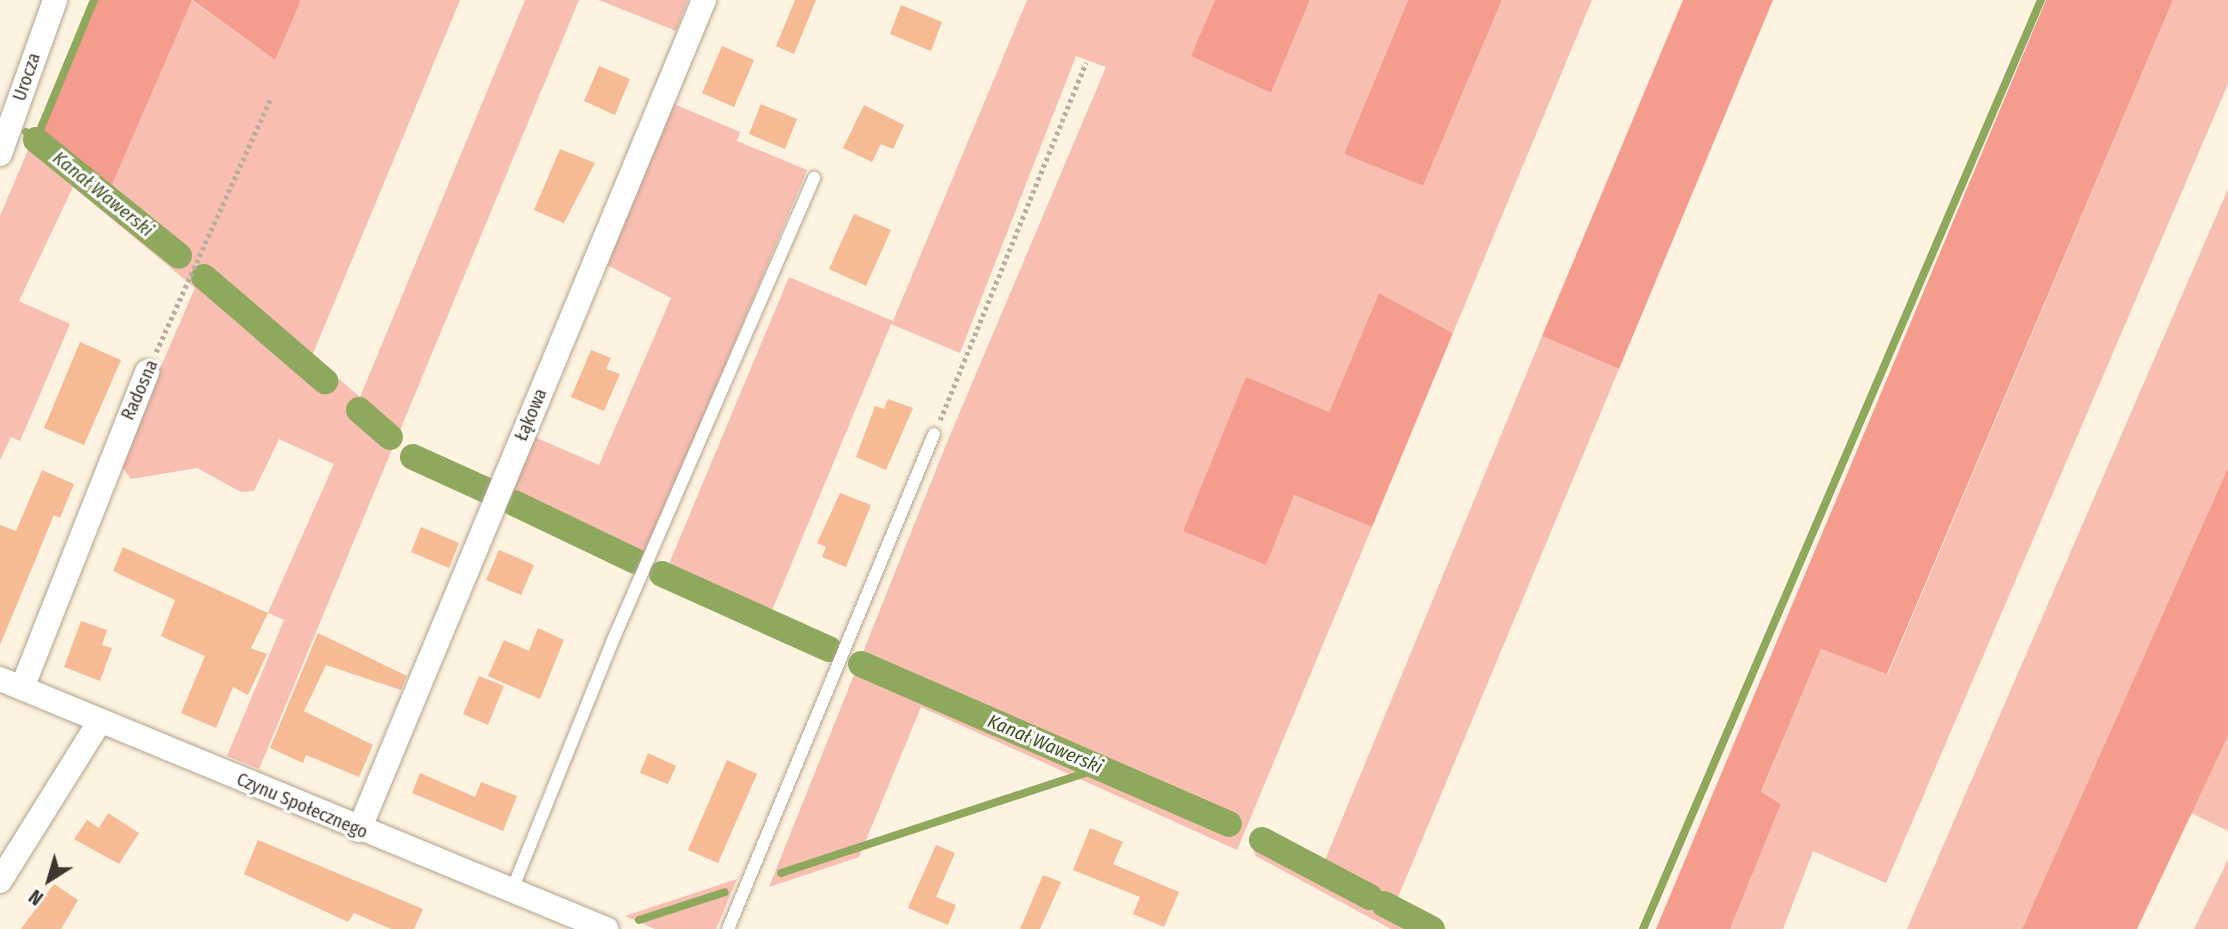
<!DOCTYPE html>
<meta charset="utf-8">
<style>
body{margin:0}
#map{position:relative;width:2228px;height:929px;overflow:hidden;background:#fef2e0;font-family:"Fira Sans Condensed",sans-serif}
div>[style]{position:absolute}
.green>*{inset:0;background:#f8beb2}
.forest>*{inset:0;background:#f49d8e}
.stream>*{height:8px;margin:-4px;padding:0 4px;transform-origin:4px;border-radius:4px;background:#8ea95d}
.canal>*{height:26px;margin:-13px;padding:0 13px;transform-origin:13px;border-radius:13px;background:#8ea95d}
.building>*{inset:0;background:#f6bb95}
.path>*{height:4.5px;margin-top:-2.25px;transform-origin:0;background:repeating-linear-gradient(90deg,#b8aea0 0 3.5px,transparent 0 7px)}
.roads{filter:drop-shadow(0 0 2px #b1a38e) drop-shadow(0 0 2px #b1a38e)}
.lane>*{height:12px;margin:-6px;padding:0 6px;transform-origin:6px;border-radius:6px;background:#fff}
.street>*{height:24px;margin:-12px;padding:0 12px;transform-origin:12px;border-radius:12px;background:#fff}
span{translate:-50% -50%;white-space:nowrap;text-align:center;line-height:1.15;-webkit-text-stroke:6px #fff;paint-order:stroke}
.street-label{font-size:18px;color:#3d372f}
.water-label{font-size:19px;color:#3e5019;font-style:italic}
.north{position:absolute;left:14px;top:845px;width:70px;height:70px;-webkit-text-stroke:5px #fff;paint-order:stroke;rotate:217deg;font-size:19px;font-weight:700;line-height:28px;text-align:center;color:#3d372f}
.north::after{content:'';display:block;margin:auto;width:24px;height:32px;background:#3d372f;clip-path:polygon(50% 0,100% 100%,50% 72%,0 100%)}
</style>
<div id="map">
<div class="green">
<i style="clip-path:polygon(191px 0,275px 60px,299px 0,460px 0,312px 356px,360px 397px,525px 0,579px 0,259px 769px,227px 756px,284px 620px,268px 613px,334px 464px,279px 439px,254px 491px,241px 492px,197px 468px,131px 479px,119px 463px,195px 288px,73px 187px,19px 301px,70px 324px,20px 441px,11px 437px,0 460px,0 216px,37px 129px,110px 188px)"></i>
<i style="clip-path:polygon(599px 0,688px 0,676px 31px)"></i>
<i style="clip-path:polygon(1027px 0,1215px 0,1192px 56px,1271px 93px,1310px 0,1408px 0,1344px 154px,1423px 186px,1502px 0,1592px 0,1453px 333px,1379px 293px,1329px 412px,1246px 378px,1183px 532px,1294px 495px,1372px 527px,1237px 850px,921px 707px,859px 857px,769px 887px,948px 440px,1106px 67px,1076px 56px,960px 353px,891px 324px,771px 613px,837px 642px,829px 660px,661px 583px,789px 277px,893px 321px)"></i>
<i style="clip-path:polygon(2173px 0,2228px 0,2228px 84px,1886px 883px,1813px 851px,1783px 929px,1730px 929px,1781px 804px,1761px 793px,1821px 649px,1888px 674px)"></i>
<i style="clip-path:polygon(674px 104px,740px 132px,737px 141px,807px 170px,639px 572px,503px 507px,530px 435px,599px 465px,671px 298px,607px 265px)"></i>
<i style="clip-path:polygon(2228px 189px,2228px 468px,2022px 929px,1907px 929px)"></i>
<i style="clip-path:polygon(1542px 336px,1619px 369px,1396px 902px,1446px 929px,1391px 929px,1256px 856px,1253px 849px,1264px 836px,1323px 865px)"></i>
<i style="clip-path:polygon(2228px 736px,2228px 831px,2191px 813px)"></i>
<i style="clip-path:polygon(2228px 860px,2228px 929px,2194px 929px)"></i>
<i style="clip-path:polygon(737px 879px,716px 929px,655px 929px,625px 916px)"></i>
</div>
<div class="forest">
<i style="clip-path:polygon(91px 0,192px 0,110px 189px,37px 129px)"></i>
<i style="clip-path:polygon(192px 0,299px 0,300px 2px,275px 60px)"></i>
<i style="clip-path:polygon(1215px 0,1310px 0,1271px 93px,1191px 56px)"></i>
<i style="clip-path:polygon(1408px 0,1502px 0,1423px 186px,1344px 154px)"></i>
<i style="clip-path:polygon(1683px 0,1773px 0,1619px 369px,1542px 336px)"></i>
<i style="clip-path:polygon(2046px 0,2173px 0,1887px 674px,1821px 649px,1761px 792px,1781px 804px,1730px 929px,1656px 929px)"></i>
<i style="clip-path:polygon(1379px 293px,1453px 333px,1372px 527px,1294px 495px,1266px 565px,1183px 531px,1246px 377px,1329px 412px)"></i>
<i style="clip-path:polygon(2228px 468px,2228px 736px,2137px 929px,2022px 929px)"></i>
</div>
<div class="stream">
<i style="left:26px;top:132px;width:13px;rotate:39deg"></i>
<i style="left:36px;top:140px;width:152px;rotate:-67.5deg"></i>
<i style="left:781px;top:873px;width:334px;rotate:-18.2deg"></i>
<i style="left:639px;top:920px;width:90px;rotate:-18deg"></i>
<i style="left:1643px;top:929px;width:1011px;rotate:-66.81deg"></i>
</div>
<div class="canal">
<i style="left:36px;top:140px;width:184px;rotate:39deg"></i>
<i style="left:204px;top:277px;width:160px;rotate:40.7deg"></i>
<i style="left:359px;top:410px;width:41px;rotate:41.1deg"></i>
<i style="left:413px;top:457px;width:82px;rotate:24.4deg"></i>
<i style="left:514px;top:503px;width:134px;rotate:25.6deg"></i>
<i style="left:662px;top:574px;width:183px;rotate:24.2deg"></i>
<i style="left:861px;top:664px;width:401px;rotate:23.5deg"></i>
<i style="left:1262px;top:840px;width:122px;rotate:27.8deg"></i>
<i style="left:1384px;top:904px;width:54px;rotate:27.5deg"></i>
</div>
<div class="building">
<i style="clip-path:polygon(795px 0,816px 0,794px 54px,776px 46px)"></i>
<i style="clip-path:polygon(901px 5px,942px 22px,931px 51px,890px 34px)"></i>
<i style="clip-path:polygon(722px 46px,754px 60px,734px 107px,702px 93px)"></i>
<i style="clip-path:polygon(599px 66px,630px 79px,615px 115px,584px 101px)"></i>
<i style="clip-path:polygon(761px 104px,797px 119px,785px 149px,749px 134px)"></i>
<i style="clip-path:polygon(864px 105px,904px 125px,893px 149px,881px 144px,872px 162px,843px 148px)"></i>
<i style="clip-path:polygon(560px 149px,595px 163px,564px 223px,534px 210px)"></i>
<i style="clip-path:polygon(854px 214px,891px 230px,866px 286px,829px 269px)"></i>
<i style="clip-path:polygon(80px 342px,121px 360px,84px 445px,44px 428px)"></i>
<i style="clip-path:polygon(591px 350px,611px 358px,606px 369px,620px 374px,604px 411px,571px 397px)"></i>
<i style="clip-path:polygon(888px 399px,913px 408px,886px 470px,856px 457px,875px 406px,884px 409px)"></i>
<i style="clip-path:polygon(42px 470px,74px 484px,60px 518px,54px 515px,0 645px,0 525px,16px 531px)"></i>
<i style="clip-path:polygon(840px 493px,871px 505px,846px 567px,822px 557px,826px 547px,817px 543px)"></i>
<i style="clip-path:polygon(421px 527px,459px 543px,449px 568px,411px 552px)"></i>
<i style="clip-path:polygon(123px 547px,268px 613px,251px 648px,267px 654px,248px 695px,233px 687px,216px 728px,181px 713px,205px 656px,161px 636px,175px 600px,113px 571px)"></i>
<i style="clip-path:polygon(499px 550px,534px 565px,521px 595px,486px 580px)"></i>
<i style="clip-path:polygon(81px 621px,107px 630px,102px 645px,112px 648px,100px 681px,64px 667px)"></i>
<i style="clip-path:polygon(538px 628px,564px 640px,540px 699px,488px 676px,504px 640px,529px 651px)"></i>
<i style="clip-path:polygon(318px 633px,407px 676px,401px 690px,326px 665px,304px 711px,373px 745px,359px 777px,306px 755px,303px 763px,270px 748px)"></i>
<i style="clip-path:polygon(479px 676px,504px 686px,488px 725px,463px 714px)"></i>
<i style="clip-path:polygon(648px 753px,676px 766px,668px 784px,640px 773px)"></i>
<i style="clip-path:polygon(727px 760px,757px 774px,718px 863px,688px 850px)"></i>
<i style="clip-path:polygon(420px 773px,475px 797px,481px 782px,517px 796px,503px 831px,412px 793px)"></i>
<i style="clip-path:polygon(108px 813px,139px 833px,119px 864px,74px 839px,87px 820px,99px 828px)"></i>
<i style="clip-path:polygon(1090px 828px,1123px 842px,1113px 864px,1179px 892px,1164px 927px,1133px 914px,1140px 897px,1073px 870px)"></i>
<i style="clip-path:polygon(258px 840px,423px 909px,414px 929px,391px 929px,354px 913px,348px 922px,244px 874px)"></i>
<i style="clip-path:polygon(936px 845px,955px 853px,936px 897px,956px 905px,948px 925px,908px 908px)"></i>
<i style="clip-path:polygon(1043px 875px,1061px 882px,1040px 929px,1020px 929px)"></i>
<i style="clip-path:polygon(54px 884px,78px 900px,61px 929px,21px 929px)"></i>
</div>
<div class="path">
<i style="left:156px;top:352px;width:280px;rotate:-65.7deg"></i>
<i style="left:940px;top:420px;width:386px;rotate:-67.8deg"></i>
</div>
<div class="roads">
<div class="lane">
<i style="left:512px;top:890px;width:270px;rotate:-68deg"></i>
<i style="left:613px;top:640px;width:504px;rotate:-66.49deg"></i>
<i style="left:728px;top:929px;width:536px;rotate:-67.4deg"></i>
</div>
<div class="street">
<i style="left:0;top:154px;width:164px;rotate:-70.3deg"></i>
<i style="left:0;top:679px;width:656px;rotate:22.42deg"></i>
<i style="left:22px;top:688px;width:340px;rotate:-68.4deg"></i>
<i style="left:359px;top:830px;width:899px;rotate:-67.43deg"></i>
<i style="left:0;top:881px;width:189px;rotate:-58deg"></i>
</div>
</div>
<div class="street-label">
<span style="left:27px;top:77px;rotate:-71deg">Urocza</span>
<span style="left:140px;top:390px;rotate:-66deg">Radosna</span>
<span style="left:531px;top:415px;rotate:-67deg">Łąkowa</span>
<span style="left:302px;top:806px;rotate:23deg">Czynu Społecznego</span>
</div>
<div class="water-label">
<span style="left:103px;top:194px;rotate:39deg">Kanał Wawerski</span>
<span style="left:1045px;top:744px;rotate:23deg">Kanał Wawerski</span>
</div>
<div class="north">N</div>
</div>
